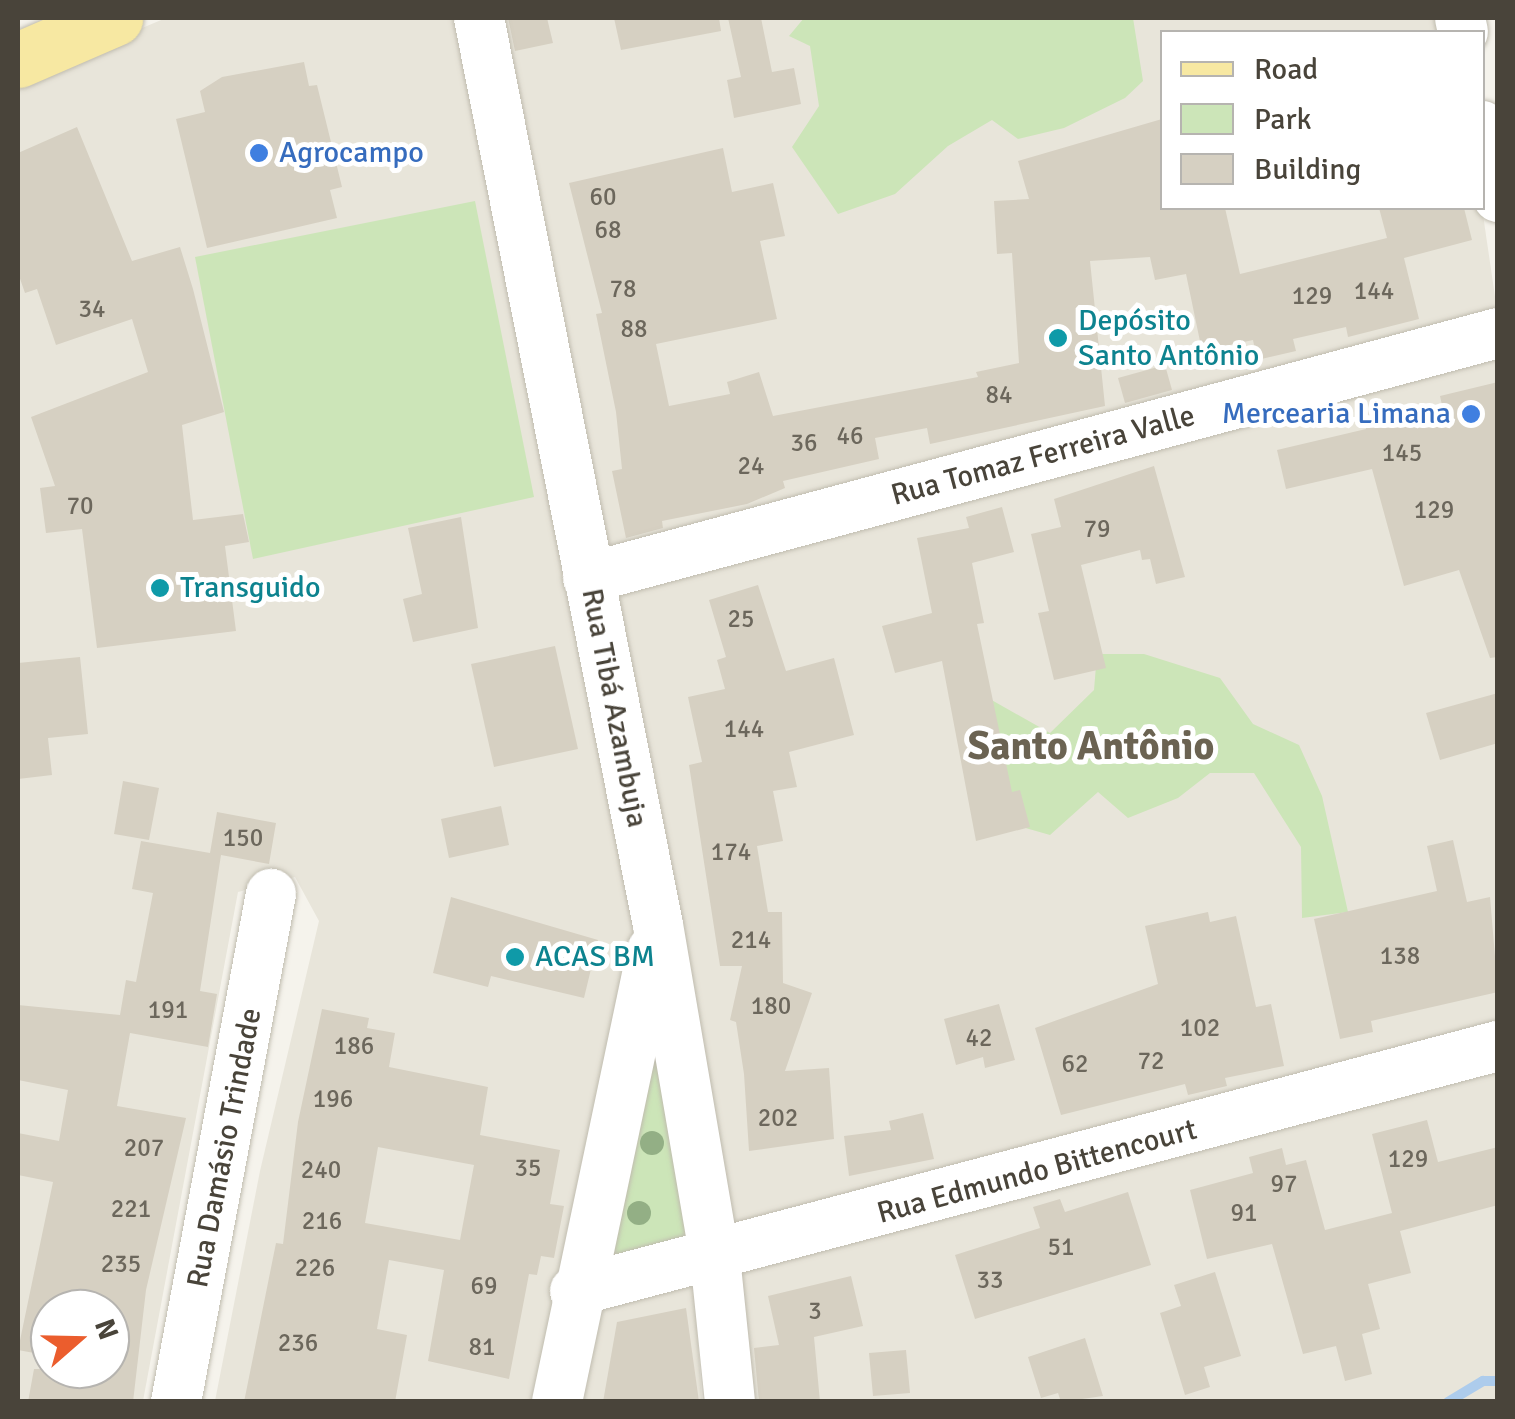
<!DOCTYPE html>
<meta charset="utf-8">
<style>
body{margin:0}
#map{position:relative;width:1515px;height:1419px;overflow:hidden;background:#f5f3ec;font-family:Signika,sans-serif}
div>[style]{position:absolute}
.residential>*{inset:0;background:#e8e5da}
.green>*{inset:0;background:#cce5b8}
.stream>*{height:10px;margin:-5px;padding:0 5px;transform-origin:5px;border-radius:5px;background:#adccec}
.building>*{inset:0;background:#d6d0c2}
.roads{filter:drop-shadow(0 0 2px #c0bcaf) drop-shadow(0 0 2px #c0bcaf)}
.minor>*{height:50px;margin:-25px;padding:0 25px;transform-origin:25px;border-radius:25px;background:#fff}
.major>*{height:55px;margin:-27.5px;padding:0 27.5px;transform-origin:27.5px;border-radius:27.5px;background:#f7e8a2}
.trees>*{width:24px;height:24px;margin:-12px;border-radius:50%;background:#93af85}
.dots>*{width:28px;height:28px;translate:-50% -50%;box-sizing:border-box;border:5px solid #fff;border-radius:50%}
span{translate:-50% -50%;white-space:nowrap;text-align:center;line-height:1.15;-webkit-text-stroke:10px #fff;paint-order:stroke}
.number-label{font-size:25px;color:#6c675c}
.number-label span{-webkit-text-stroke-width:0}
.shop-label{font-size:30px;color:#366cbe}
.left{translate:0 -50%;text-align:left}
.right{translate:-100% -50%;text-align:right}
.culture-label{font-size:30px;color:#0d838f}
.street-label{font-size:30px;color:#49443a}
.district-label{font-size:40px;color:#6b6352;font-weight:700}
.frame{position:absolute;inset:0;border:20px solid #49443a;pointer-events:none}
.legend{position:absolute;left:1160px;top:30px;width:325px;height:180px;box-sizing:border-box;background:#fff;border:2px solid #b6b4b0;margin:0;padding:12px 18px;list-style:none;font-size:30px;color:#49443a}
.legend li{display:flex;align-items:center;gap:20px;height:50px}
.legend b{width:50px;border:2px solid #b6b4b0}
.north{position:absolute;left:30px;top:1289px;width:100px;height:100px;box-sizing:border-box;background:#fff;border:2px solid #b6b4b0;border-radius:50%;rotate:70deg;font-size:28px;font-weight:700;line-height:40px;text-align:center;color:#49443a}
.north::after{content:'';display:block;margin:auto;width:35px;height:45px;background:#eb5d2d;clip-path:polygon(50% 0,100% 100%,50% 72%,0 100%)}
</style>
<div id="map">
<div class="residential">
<i style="clip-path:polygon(evenodd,166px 18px,458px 18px,638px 932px,531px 1401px,215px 1401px,260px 1171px,319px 921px,295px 877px,238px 892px,143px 1401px,18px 1402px,18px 80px,166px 18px,50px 1309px,110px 1309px,110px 1369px,50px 1369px,50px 1309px)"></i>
<i style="clip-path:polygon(488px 18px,1442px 18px,1445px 32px,1162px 32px,1162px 208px,1482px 208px,1497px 310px,607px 552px)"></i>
<i style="clip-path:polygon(1497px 345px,1497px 1020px,726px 1233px,607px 597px)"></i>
<i style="clip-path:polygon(1497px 1063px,1497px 1401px,745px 1401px,734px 1271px)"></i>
<i style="clip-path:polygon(694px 1284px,702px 1401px,578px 1402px,594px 1312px)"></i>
</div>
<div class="green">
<i style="clip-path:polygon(804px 18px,1133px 18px,1143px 81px,1125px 98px,1064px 128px,1018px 139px,992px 120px,948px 146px,895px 194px,838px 214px,792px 147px,819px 106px,810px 46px,789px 36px)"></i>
<i style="clip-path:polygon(475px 201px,534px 497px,253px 559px,195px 257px)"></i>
<i style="clip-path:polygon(1097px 654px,1144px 654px,1220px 678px,1253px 724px,1299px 745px,1322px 796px,1348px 912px,1302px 918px,1301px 847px,1254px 773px,1210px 773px,1178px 798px,1128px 818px,1098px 792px,1050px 835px,990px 818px,981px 694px,1050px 733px,1094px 690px)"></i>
<i style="clip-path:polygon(652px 1032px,695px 1247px,610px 1267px)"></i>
</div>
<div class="stream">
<i style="left:1448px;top:1402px;width:41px;rotate:-31deg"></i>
<i style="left:1483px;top:1381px;width:15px"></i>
</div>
<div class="building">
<i style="clip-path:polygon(508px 18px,547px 18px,553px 43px,515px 51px)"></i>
<i style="clip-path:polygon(614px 18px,719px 18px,721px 31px,621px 50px)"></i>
<i style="clip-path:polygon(728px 18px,761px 18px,772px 72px,794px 68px,801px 104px,734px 118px,727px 80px,741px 77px)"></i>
<i style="clip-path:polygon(304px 62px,309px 86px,317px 85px,342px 187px,330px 190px,337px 218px,207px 248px,176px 119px,205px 112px,200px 91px,222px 77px)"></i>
<i style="clip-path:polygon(1162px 119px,1162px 208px,1225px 208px,1240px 274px,1387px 238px,1379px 208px,1464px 208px,1472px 240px,1404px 258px,1419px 319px,1348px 337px,1346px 327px,1293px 339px,1296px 351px,1257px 360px,1253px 340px,1202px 351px,1186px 274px,1155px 280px,1150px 257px,1090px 261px,1105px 406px,930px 444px,927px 428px,875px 438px,879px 459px,783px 481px,785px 488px,747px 504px,662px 521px,663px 528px,626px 538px,612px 471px,622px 469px,616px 412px,596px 314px,602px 313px,569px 183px,723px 148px,732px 192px,773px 183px,785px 236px,760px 241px,777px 319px,656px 344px,669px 406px,730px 394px,727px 382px,759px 372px,773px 416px,978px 377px,976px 372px,1019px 363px,1012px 253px,997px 254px,994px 201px,1029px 199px,1018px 161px)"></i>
<i style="clip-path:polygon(77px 127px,132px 261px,180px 247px,193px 289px,224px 412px,182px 425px,193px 520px,243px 514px,249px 542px,225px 546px,236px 631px,97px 648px,82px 529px,46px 533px,40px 488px,55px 486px,31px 417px,148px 372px,132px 319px,56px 345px,37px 289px,25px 293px,18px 273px,18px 153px)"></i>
<i style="clip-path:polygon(1165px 365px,1172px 390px,1125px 403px,1118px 378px)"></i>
<i style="clip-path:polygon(1498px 382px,1498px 657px,1490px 658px,1459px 570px,1404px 586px,1372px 469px,1286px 489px,1277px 450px,1366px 429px,1365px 423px,1442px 405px,1440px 396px)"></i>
<i style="clip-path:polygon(1154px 466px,1185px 577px,1156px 584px,1150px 559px,1142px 560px,1140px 550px,1081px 565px,1106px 668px,1054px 680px,1038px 613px,1049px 611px,1031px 534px,1061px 527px,1054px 499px)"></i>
<i style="clip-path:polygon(1002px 507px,1014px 552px,972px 563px,984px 623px,977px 624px,1012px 792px,1020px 790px,1030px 827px,976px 841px,942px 661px,895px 673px,882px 626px,932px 613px,917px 538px,969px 528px,966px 517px)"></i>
<i style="clip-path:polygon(461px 517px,478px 628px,413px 642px,403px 599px,422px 594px,408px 528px)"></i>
<i style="clip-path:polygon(758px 585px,786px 671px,834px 658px,854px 735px,789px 752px,797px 787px,773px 791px,783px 841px,757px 846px,768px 912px,782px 912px,783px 983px,812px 993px,785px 1071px,829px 1068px,834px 1139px,749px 1151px,744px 1074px,736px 1022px,730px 1020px,742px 966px,720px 966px,689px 765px,702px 762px,688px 697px,725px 689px,717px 660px,726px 657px,709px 600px)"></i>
<i style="clip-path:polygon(555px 646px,578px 749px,494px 767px,471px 664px)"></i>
<i style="clip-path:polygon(80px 657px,88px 734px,48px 738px,52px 775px,18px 779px,18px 663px)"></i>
<i style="clip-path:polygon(1498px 693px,1498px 743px,1440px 760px,1426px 713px)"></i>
<i style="clip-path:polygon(123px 781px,159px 788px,149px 840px,114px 834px)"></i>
<i style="clip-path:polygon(501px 806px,509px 845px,449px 858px,441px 819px)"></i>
<i style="clip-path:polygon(217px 812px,276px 823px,269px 864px,221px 855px,200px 991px,217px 994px,208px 1047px,130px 1033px,117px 1106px,186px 1118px,146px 1290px,133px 1402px,28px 1402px,34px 1369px,110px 1369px,110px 1309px,50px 1309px,50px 1356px,18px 1350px,53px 1182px,18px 1175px,18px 1133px,59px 1141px,68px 1090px,18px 1080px,18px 1005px,120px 1015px,126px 980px,136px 982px,153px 893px,132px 889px,141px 841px,210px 853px)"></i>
<i style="clip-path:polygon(1453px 840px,1467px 902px,1490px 897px,1498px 992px,1371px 1021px,1373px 1032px,1340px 1039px,1314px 919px,1437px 891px,1427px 846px)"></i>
<i style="clip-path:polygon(451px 897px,598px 940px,584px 998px,491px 976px,488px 987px,433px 973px)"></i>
<i style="clip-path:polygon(1208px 912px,1210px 922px,1236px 916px,1256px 1007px,1271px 1004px,1284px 1066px,1225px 1078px,1227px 1086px,1188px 1095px,1185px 1084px,1061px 1115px,1035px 1028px,1158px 984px,1145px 926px)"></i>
<i style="clip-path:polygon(999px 1004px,1015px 1060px,985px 1068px,983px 1057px,956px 1065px,944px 1019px)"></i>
<i style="clip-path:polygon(evenodd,322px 1009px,369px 1018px,367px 1028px,395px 1033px,389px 1067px,488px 1087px,480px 1135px,560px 1150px,550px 1204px,564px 1206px,554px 1258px,541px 1256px,537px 1275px,529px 1274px,509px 1379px,428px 1361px,444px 1270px,389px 1260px,377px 1329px,407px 1335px,395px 1402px,244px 1402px,276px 1243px,283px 1244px,298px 1122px,322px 1009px,378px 1147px,474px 1165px,460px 1240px,365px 1223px,378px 1147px)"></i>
<i style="clip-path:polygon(923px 1113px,934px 1159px,849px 1176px,844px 1136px,891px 1130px,889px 1121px)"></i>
<i style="clip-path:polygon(1427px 1120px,1438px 1162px,1498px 1147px,1498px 1205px,1400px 1231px,1411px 1273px,1368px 1284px,1380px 1329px,1362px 1334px,1372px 1374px,1345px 1381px,1336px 1346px,1303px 1354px,1272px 1244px,1207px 1259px,1190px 1190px,1253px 1173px,1249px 1157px,1282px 1148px,1286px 1165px,1306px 1160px,1325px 1230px,1392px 1213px,1372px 1134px)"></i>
<i style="clip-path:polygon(1128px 1192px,1151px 1265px,975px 1319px,955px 1255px,1040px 1228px,1033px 1207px,1060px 1199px,1065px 1212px)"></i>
<i style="clip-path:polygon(1215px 1272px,1241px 1356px,1204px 1367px,1210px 1387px,1185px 1395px,1160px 1313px,1181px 1306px,1174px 1285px)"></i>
<i style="clip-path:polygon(851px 1276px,863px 1326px,814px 1337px,820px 1402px,759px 1402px,754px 1348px,779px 1345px,768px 1296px)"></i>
<i style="clip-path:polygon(686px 1308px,699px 1402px,603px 1402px,617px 1322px)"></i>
<i style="clip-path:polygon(1085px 1338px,1103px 1396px,1061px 1402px,1058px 1393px,1041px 1398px,1028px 1357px)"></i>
<i style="clip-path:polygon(906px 1350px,910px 1393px,873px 1396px,869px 1353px)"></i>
</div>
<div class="roads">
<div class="minor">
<i style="left:479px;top:18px;width:924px;rotate:78.84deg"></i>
<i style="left:658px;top:925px;width:337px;rotate:80.3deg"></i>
<i style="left:715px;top:1257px;width:146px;rotate:84.1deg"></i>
<i style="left:1460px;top:18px;width:14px;rotate:78deg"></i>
<i style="left:1482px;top:126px;width:73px;rotate:77.3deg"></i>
<i style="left:588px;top:578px;width:942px;rotate:-15.07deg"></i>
<i style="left:575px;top:1291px;width:955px;rotate:-14.87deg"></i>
<i style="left:176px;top:1402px;width:517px;rotate:-79.41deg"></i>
<i style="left:557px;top:1402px;width:462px;rotate:-78.1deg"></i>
</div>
<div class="major">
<i style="left:18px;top:60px;width:106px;rotate:-23.4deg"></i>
</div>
</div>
<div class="trees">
<i style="left:652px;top:1143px"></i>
<i style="left:639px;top:1213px"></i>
</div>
<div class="dots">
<i style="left:259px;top:153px;background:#3f7fe0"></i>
<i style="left:1058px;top:338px;background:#0f9aa8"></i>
<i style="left:1471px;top:414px;background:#3f7fe0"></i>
<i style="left:160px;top:588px;background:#0f9aa8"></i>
<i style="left:515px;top:957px;background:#0f9aa8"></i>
</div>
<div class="number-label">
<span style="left:603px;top:197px">60</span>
<span style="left:608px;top:230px">68</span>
<span style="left:623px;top:289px">78</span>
<span style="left:1374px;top:291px">144</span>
<span style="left:1312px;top:296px">129</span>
<span style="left:92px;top:309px">34</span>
<span style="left:634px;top:329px">88</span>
<span style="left:999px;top:395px">84</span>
<span style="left:850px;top:436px">46</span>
<span style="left:804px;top:443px">36</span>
<span style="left:1402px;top:453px">145</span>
<span style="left:751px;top:466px">24</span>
<span style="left:80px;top:506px">70</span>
<span style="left:1434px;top:510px">129</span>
<span style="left:1097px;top:529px">79</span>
<span style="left:741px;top:619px">25</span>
<span style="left:744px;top:729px">144</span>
<span style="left:243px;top:838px">150</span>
<span style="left:731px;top:852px">174</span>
<span style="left:751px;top:940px">214</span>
<span style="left:1400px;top:956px">138</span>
<span style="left:771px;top:1006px">180</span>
<span style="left:168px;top:1010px">191</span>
<span style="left:1200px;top:1028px">102</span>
<span style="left:979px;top:1038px">42</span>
<span style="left:354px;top:1046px">186</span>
<span style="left:1151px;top:1061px">72</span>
<span style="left:1075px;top:1064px">62</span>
<span style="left:333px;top:1099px">196</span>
<span style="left:778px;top:1118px">202</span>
<span style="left:144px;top:1148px">207</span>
<span style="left:1408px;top:1159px">129</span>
<span style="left:528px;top:1168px">35</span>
<span style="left:321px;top:1170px">240</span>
<span style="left:1284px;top:1184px">97</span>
<span style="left:131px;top:1209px">221</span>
<span style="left:1244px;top:1213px">91</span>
<span style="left:322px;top:1221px">216</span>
<span style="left:1061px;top:1247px">51</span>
<span style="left:121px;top:1264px">235</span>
<span style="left:315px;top:1268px">226</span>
<span style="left:990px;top:1280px">33</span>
<span style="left:484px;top:1286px">69</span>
<span style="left:815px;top:1311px">3</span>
<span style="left:298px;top:1343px">236</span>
<span style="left:482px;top:1347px">81</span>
</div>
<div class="shop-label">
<span class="left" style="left:279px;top:153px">Agrocampo</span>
<span class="right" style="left:1451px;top:414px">Mercearia Limana</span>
</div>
<div class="culture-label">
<span class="left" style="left:1078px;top:338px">Depósito<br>Santo Antônio</span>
<span class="left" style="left:180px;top:588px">Transguido</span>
<span class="left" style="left:535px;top:957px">ACAS BM</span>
</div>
<div class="street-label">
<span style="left:1043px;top:456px;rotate:-15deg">Rua Tomaz Ferreira Valle</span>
<span style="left:614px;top:708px;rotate:79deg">Rua Tibá Azambuja</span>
<span style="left:225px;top:1148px;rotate:-79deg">Rua Damásio Trindade</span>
<span style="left:1037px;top:1172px;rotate:-15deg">Rua Edmundo Bittencourt</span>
</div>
<div class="district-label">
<span style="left:1091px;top:746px">Santo Antônio</span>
</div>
<div class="frame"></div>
<ul class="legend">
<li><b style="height:12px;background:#f7e8a2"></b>Road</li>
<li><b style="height:28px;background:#cce5b8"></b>Park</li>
<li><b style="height:28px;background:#d6d0c2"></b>Building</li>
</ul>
<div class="north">N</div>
</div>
